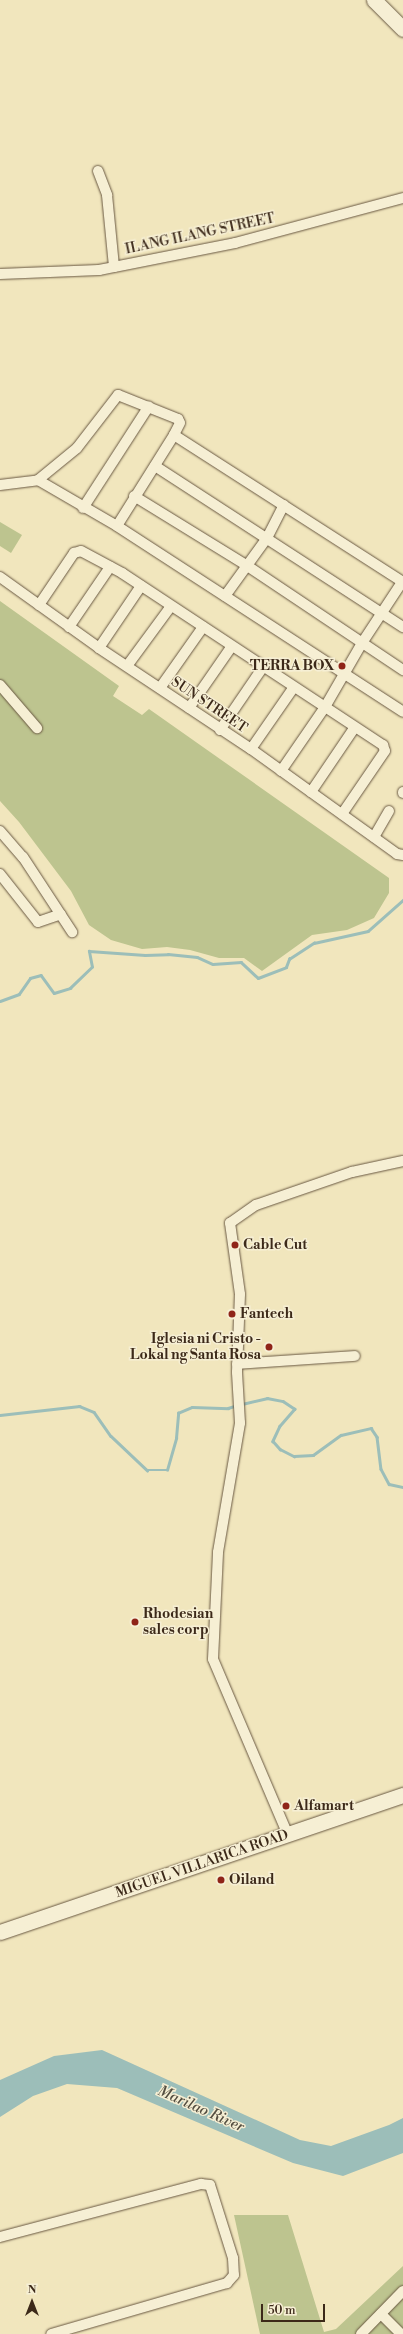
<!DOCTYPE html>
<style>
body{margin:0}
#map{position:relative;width:403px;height:2334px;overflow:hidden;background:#f1e6bd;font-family:"Libre Bodoni",serif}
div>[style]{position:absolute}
.green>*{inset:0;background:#bdc48f}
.water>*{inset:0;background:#9cbeb9}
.stream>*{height:2.5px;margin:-1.25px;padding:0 1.25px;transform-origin:1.25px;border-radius:1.25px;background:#9cbeb9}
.roads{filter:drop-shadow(0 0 1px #695842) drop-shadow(0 0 1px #695842)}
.street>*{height:10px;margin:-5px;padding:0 5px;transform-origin:5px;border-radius:5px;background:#f6efd4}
.secondary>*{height:15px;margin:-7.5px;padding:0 7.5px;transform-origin:7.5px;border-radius:7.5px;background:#f6efd4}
.dots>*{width:11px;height:11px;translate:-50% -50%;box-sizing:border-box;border:2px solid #f6efd4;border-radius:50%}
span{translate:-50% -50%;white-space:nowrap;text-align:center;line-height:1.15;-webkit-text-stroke:3px #f6efd4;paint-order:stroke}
.street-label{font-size:14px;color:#3c2919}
.poi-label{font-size:14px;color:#3c2919;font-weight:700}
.right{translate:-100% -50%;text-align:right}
.left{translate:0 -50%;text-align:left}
.water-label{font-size:15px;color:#544e41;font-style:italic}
.north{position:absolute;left:12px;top:2282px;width:40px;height:40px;-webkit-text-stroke:3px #f6efd4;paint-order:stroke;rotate:0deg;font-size:11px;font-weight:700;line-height:16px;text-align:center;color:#3c2919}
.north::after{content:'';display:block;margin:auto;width:14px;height:18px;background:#3c2919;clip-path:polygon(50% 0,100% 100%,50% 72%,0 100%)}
.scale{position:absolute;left:261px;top:2304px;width:64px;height:18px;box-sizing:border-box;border:2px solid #3c2919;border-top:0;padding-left:5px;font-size:12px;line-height:14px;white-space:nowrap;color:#3c2919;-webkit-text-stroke:3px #f6efd4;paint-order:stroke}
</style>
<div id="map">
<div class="green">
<i style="clip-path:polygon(0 522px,22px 535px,11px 553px,0 546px)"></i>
<i style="clip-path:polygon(0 601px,119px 686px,113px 696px,142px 715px,149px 709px,389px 878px,389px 893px,374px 918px,347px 930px,312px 935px,262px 971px,244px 958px,219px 958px,190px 950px,167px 947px,142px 949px,111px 940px,89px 925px,71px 891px,19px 822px,0 801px)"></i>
<i style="clip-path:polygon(234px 2215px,288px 2215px,324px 2332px,336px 2329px,403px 2266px,403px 2334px,260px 2334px)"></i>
</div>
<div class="water">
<i style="clip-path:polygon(102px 2050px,300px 2140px,331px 2146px,389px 2125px,403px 2118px,403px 2153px,343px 2176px,293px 2163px,117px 2088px,67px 2084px,33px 2096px,0 2117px,0 2080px,54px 2056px)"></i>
</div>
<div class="stream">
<i style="left:0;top:1001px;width:20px;rotate:-20deg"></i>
<i style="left:19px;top:994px;width:19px;rotate:-55deg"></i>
<i style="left:30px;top:978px;width:11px;rotate:-15deg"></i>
<i style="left:41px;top:975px;width:22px;rotate:54deg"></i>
<i style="left:54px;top:993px;width:17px;rotate:-17deg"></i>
<i style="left:70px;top:988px;width:30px;rotate:-44deg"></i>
<i style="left:92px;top:967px;width:16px;rotate:-101deg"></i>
<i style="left:89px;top:951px;width:56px;rotate:4.1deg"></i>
<i style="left:145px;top:955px;width:23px;rotate:-2deg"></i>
<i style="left:168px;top:954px;width:29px;rotate:6deg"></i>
<i style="left:197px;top:957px;width:17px;rotate:24deg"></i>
<i style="left:213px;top:964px;width:28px;rotate:-4deg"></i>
<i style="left:241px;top:962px;width:23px;rotate:43deg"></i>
<i style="left:258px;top:978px;width:30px;rotate:-21deg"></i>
<i style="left:286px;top:967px;width:9px;rotate:-69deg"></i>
<i style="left:289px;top:959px;width:30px;rotate:-33deg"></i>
<i style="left:314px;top:943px;width:55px;rotate:-12.5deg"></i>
<i style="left:368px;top:931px;width:47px;rotate:-41.5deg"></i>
<i style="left:242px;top:1404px;width:26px;rotate:-13deg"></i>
<i style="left:267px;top:1398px;width:16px;rotate:11deg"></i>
<i style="left:283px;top:1401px;width:14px;rotate:34deg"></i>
<i style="left:295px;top:1409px;width:23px;rotate:131deg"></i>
<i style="left:280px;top:1426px;width:17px;rotate:115deg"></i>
<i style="left:273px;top:1441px;width:11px;rotate:49deg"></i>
<i style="left:280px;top:1449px;width:16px;rotate:27deg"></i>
<i style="left:294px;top:1456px;width:19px;rotate:-3deg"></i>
<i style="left:313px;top:1455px;width:34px;rotate:-36deg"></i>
<i style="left:341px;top:1435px;width:31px;rotate:-13deg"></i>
<i style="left:371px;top:1428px;width:11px;rotate:56deg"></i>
<i style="left:377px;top:1437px;width:32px;rotate:83deg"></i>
<i style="left:381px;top:1469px;width:17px;rotate:62deg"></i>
<i style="left:389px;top:1484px;width:14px;rotate:12deg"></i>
<i style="left:0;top:1415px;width:80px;rotate:-6.5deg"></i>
<i style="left:79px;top:1406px;width:16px;rotate:22deg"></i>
<i style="left:94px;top:1412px;width:29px;rotate:55deg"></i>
<i style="left:111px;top:1436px;width:50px;rotate:43.4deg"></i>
<i style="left:147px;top:1470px;width:20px"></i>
<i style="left:167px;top:1470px;width:33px;rotate:-74deg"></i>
<i style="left:176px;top:1438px;width:25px;rotate:-85deg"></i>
<i style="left:178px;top:1413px;width:15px;rotate:-23deg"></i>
<i style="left:192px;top:1407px;width:36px;rotate:2deg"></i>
<i style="left:228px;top:1408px;width:9px;rotate:-18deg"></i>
</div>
<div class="roads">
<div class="street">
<i style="left:98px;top:171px;width:26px;rotate:69deg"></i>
<i style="left:107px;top:195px;width:72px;rotate:84.4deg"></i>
<i style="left:0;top:274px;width:99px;rotate:-2.3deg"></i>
<i style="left:99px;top:270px;width:15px;rotate:-11deg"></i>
<i style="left:114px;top:267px;width:123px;rotate:-11.2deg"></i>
<i style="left:235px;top:243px;width:174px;rotate:-15deg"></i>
<i style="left:174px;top:435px;width:272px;rotate:32.7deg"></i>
<i style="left:155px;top:466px;width:296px;rotate:33deg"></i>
<i style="left:38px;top:480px;width:50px;rotate:-39.4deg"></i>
<i style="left:77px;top:448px;width:67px;rotate:-52.3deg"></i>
<i style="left:118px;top:395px;width:65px;rotate:21.8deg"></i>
<i style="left:178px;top:419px;width:4px;rotate:63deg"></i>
<i style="left:180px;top:423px;width:13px;rotate:117deg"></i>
<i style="left:174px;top:435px;width:107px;rotate:122.1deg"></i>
<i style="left:0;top:485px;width:38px;rotate:-7deg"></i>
<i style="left:38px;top:480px;width:91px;rotate:30.2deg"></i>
<i style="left:117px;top:526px;width:341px;rotate:33deg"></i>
<i style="left:134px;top:496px;width:132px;rotate:31.6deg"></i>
<i style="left:246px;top:565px;width:189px;rotate:33.8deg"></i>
<i style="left:83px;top:508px;width:121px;rotate:-57.1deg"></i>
<i style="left:0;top:577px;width:122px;rotate:35.6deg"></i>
<i style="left:99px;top:648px;width:182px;rotate:33.6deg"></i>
<i style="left:251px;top:749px;width:180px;rotate:35.7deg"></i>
<i style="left:397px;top:854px;width:6px;rotate:9deg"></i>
<i style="left:225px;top:596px;width:72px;rotate:-54.1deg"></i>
<i style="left:267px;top:538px;width:37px;rotate:-63deg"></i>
<i style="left:39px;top:605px;width:63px;rotate:-56.1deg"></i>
<i style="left:74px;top:553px;width:7px;rotate:-16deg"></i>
<i style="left:81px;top:551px;width:47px;rotate:28.2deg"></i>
<i style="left:122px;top:573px;width:313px;rotate:33.4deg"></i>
<i style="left:383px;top:745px;width:6px;rotate:72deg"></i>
<i style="left:385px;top:751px;width:76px;rotate:124.3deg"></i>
<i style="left:69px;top:627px;width:73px;rotate:-55.7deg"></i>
<i style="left:99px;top:648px;width:75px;rotate:-55.9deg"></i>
<i style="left:127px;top:666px;width:74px;rotate:-53.7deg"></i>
<i style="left:0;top:685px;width:57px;rotate:49.3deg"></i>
<i style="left:160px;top:688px;width:75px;rotate:-54.8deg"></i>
<i style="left:189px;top:708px;width:75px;rotate:-55.3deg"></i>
<i style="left:220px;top:730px;width:76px;rotate:-55.7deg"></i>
<i style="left:251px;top:749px;width:75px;rotate:-55.3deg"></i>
<i style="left:281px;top:771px;width:78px;rotate:-55.5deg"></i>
<i style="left:325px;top:707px;width:74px;rotate:-60deg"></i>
<i style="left:362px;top:643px;width:73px;rotate:-56.7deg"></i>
<i style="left:311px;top:792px;width:78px;rotate:-55.9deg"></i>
<i style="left:403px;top:792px;width:1px;rotate:90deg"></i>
<i style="left:0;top:831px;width:35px;rotate:49deg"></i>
<i style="left:23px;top:857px;width:90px;rotate:56.8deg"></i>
<i style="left:374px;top:837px;width:30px;rotate:-60deg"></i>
<i style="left:0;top:874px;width:61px;rotate:51.6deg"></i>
<i style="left:38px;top:922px;width:24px;rotate:-19deg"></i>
<i style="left:237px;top:1364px;width:118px;rotate:-3.9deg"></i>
<i style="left:288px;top:1835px;width:191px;rotate:-113.1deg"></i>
<i style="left:213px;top:1659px;width:107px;rotate:-87.3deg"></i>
<i style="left:218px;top:1552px;width:131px;rotate:-80.3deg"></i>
<i style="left:240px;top:1423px;width:51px;rotate:-93.4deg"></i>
<i style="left:237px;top:1372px;width:78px;rotate:-87.8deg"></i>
<i style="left:240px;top:1294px;width:72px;rotate:-98deg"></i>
<i style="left:230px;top:1223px;width:32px;rotate:-35deg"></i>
<i style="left:256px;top:1205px;width:102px;rotate:-19deg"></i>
<i style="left:352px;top:1172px;width:52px;rotate:-12.2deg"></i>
<i style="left:0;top:2237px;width:208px;rotate:-14.8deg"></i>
<i style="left:201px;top:2184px;width:9px;rotate:6deg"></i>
<i style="left:210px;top:2185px;width:77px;rotate:72.5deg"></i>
<i style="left:233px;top:2258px;width:17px;rotate:87deg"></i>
<i style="left:234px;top:2275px;width:11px;rotate:131deg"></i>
<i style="left:227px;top:2283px;width:183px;rotate:163.8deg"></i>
<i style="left:381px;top:2314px;width:28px;rotate:45deg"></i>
<i style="left:361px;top:2334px;width:60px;rotate:-45.7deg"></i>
</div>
<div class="secondary">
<i style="left:374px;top:0;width:41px;rotate:45deg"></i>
<i style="left:0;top:1932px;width:426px;rotate:-18.8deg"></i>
</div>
</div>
<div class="dots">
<i style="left:342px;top:666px;background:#8f2418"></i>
<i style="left:235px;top:1245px;background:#8f2418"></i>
<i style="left:232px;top:1314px;background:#8f2418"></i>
<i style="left:269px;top:1347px;background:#8f2418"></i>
<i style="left:135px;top:1622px;background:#8f2418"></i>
<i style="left:286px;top:1806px;background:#8f2418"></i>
<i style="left:221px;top:1880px;background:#8f2418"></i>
</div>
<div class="street-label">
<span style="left:200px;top:234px;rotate:-12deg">ILANG ILANG STREET</span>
<span style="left:209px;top:705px;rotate:34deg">SUN STREET</span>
<span style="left:202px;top:1864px;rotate:-19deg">MIGUEL VILLARICA ROAD</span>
</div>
<div class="poi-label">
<span class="right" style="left:334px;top:666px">TERRA BOX</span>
<span class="left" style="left:243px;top:1245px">Cable Cut</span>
<span class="left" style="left:240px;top:1314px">Fantech</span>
<span class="right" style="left:261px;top:1347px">Iglesia ni Cristo -<br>Lokal ng Santa Rosa</span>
<span class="left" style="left:143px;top:1622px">Rhodesian<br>sales corp</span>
<span class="left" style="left:294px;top:1806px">Alfamart</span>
<span class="left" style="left:229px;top:1880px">Oiland</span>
</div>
<div class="water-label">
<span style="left:201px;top:2109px;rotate:24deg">Marilao River</span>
</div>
<div class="north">N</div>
<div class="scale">50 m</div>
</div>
